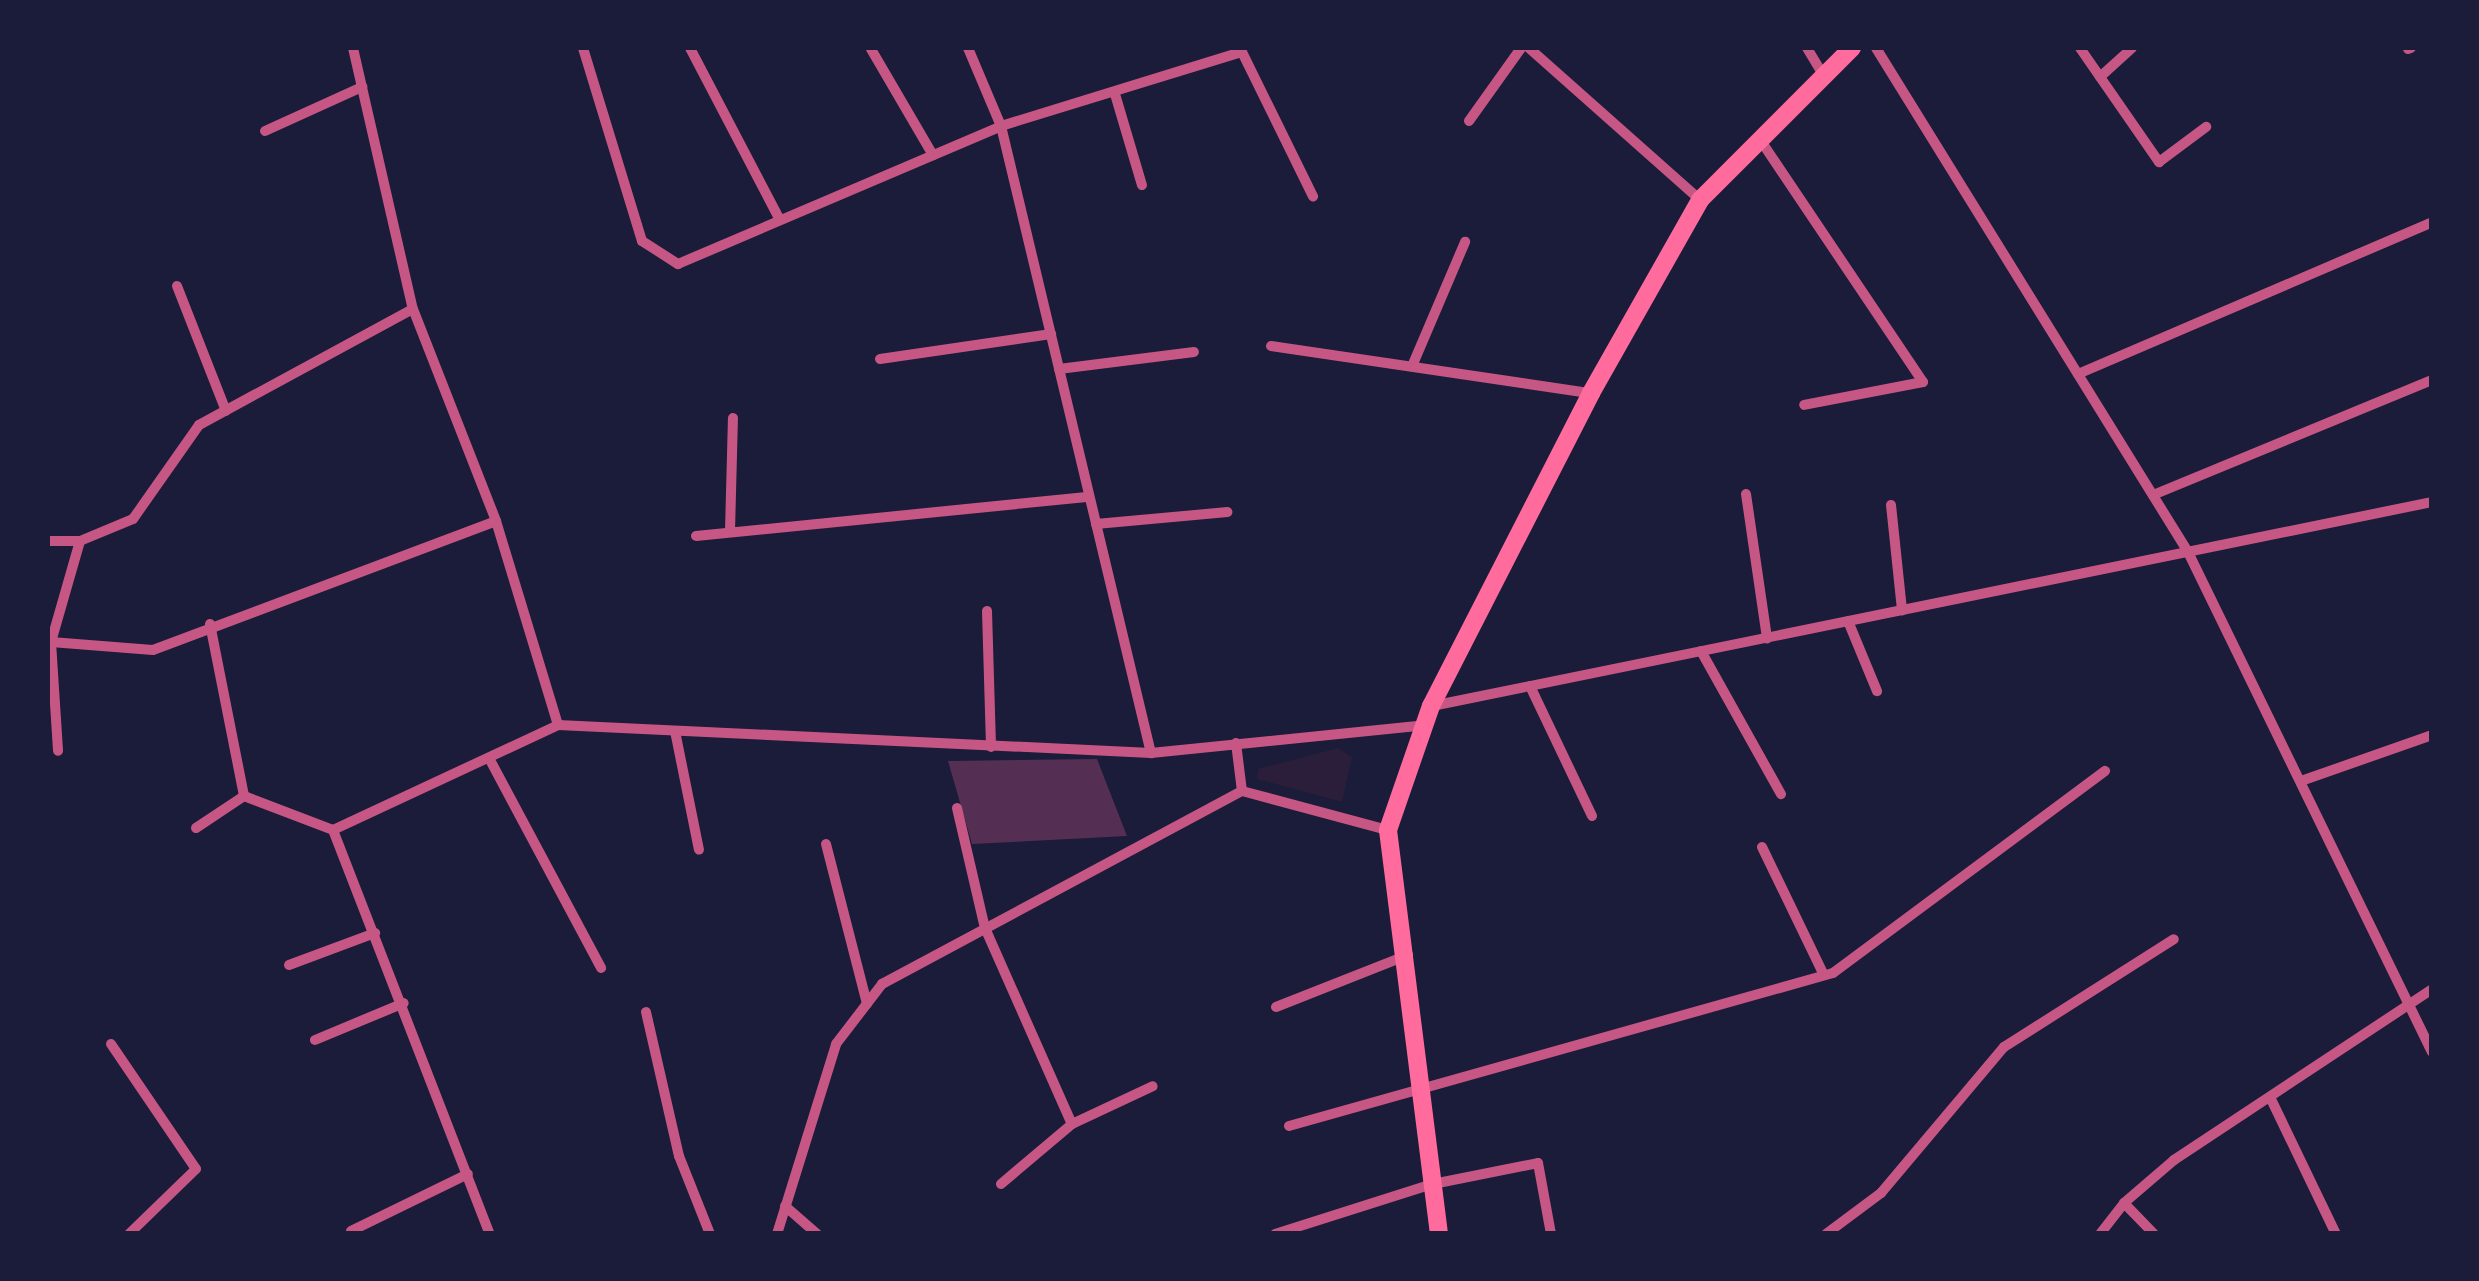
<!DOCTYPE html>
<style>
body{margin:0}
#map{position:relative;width:2479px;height:1281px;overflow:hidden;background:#1b1b3a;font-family:"Space Grotesk",sans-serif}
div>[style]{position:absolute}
.green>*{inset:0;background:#2a1e3b}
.building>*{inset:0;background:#542f53}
.minor>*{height:10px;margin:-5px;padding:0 5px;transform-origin:5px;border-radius:5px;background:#c65784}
.secondary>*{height:18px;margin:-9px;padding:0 9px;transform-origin:9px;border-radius:9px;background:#ff6b9d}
span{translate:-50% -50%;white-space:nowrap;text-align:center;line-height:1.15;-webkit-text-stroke:8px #1b1b3a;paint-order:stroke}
.frame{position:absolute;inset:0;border:50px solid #1b1b3a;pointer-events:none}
</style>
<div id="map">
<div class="green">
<i style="clip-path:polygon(1338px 748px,1352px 757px,1342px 802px,1257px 779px,1258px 769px)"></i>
</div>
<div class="building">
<i style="clip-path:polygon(1097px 759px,1127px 836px,972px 844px,948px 761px)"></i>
</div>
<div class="minor">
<i style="left:353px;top:48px;width:268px;rotate:77.1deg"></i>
<i style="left:413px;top:309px;width:228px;rotate:68.6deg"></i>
<i style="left:496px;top:521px;width:213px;rotate:73.1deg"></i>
<i style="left:583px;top:48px;width:202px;rotate:73deg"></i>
<i style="left:642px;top:241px;width:43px;rotate:32.6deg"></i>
<i style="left:678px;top:264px;width:351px;rotate:-23.1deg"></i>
<i style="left:1001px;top:126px;width:252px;rotate:-17.1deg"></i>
<i style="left:1242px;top:52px;width:161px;rotate:63.8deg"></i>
<i style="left:690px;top:48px;width:194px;rotate:62.4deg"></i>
<i style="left:968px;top:48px;width:85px;rotate:67.1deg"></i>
<i style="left:1001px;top:126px;width:645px;rotate:76.55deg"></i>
<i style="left:1529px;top:48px;width:229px;rotate:41.6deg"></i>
<i style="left:1807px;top:48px;width:33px;rotate:59deg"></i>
<i style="left:1876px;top:48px;width:593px;rotate:58.24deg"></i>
<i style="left:2188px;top:552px;width:556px;rotate:63.99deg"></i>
<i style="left:2080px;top:48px;width:139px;rotate:55.3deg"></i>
<i style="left:2159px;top:162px;width:59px;rotate:-36.7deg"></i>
<i style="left:871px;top:49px;width:123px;rotate:59.7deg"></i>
<i style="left:2408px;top:49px;width:3px;rotate:-18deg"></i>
<i style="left:2100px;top:77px;width:43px;rotate:-42.2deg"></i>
<i style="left:1115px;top:94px;width:95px;rotate:73.5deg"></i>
<i style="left:1469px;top:121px;width:90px;rotate:-54.5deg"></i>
<i style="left:265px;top:131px;width:107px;rotate:-24.4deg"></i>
<i style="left:1759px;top:138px;width:294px;rotate:56.1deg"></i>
<i style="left:1923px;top:382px;width:121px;rotate:169.1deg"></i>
<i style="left:177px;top:286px;width:134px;rotate:68.6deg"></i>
<i style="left:1271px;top:346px;width:323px;rotate:8.4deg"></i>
<i style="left:880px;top:359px;width:173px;rotate:-8.3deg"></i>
<i style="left:1413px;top:364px;width:133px;rotate:-66.9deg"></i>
<i style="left:1059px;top:369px;width:136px;rotate:-7.2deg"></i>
<i style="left:2078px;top:374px;width:385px;rotate:-23.2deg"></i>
<i style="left:1746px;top:494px;width:146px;rotate:81.7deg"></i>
<i style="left:2153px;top:495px;width:302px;rotate:-22.4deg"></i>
<i style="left:1891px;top:505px;width:106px;rotate:84deg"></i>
<i style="left:1096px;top:524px;width:132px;rotate:-5.2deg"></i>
<i style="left:730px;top:531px;width:113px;rotate:-88.5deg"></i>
<i style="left:696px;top:536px;width:395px;rotate:-5.7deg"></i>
<i style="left:48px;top:541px;width:32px"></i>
<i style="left:80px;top:541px;width:57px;rotate:-22.5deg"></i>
<i style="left:133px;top:519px;width:115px;rotate:-54.9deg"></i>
<i style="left:199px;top:425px;width:243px;rotate:-28.5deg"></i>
<i style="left:80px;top:541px;width:105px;rotate:106deg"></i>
<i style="left:51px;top:642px;width:102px;rotate:4.5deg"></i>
<i style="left:153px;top:650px;width:366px;rotate:-20.6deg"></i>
<i style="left:987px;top:611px;width:136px;rotate:88.3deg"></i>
<i style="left:1848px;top:621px;width:76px;rotate:67.5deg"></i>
<i style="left:210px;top:624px;width:175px;rotate:78.8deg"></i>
<i style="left:244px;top:796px;width:95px;rotate:20.9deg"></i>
<i style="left:51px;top:642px;width:109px;rotate:86.3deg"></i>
<i style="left:1701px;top:651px;width:164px;rotate:60.8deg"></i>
<i style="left:1530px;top:686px;width:144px;rotate:64.5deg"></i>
<i style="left:1432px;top:706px;width:1021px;rotate:-11.53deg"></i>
<i style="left:675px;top:731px;width:121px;rotate:78.6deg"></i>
<i style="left:1236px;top:743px;width:48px;rotate:82.9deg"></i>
<i style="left:489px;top:758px;width:238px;rotate:61.9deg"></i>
<i style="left:2301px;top:781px;width:139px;rotate:-19.3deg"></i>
<i style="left:957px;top:808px;width:123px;rotate:76.9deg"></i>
<i style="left:985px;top:928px;width:214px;rotate:66.1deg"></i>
<i style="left:1072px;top:1124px;width:89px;rotate:-25.1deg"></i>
<i style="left:196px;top:828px;width:58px;rotate:-33.7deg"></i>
<i style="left:333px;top:830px;width:248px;rotate:-25deg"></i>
<i style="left:558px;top:725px;width:594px;rotate:2.7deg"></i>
<i style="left:1151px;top:753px;width:275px;rotate:-5.8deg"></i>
<i style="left:333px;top:830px;width:433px;rotate:68.8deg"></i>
<i style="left:826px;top:844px;width:165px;rotate:75.6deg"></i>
<i style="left:1762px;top:847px;width:142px;rotate:64.2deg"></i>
<i style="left:289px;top:965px;width:92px;rotate:-20.4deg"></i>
<i style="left:1276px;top:1007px;width:142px;rotate:-21.5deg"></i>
<i style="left:646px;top:1012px;width:148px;rotate:77.1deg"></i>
<i style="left:679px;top:1156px;width:84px;rotate:68.3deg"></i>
<i style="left:315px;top:1040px;width:96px;rotate:-22.6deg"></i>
<i style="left:111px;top:1044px;width:151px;rotate:55.8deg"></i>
<i style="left:196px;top:1169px;width:93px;rotate:135.9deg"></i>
<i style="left:2270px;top:1097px;width:152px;rotate:64.3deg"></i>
<i style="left:1289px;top:1126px;width:565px;rotate:-15.71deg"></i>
<i style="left:1833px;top:973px;width:339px;rotate:-36.6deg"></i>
<i style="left:1001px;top:1184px;width:93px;rotate:-40.2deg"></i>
<i style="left:2124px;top:1203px;width:43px;rotate:45.9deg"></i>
<i style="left:785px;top:1206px;width:43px;rotate:41.2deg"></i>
<i style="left:351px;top:1231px;width:130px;rotate:-26deg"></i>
<i style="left:777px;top:1234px;width:199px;rotate:-72.7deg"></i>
<i style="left:836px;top:1044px;width:76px;rotate:-52.5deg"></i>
<i style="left:882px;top:984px;width:408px;rotate:-28.2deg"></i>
<i style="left:1242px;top:791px;width:151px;rotate:15deg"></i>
<i style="left:1275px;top:1234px;width:166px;rotate:-17.6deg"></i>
<i style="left:1433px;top:1184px;width:107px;rotate:-11.3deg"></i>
<i style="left:1538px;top:1163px;width:72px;rotate:79.6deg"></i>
<i style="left:1826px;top:1234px;width:69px;rotate:-36.7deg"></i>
<i style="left:1881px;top:1193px;width:191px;rotate:-49.9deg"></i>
<i style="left:2004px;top:1047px;width:201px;rotate:-32.4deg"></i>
<i style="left:2100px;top:1234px;width:39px;rotate:-52deg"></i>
<i style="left:2124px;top:1203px;width:66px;rotate:-40.7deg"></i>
<i style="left:2174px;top:1160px;width:310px;rotate:-33.5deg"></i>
</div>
<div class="secondary">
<i style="left:1439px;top:1234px;width:407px;rotate:-97.2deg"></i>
<i style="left:1388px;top:830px;width:131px;rotate:-70.9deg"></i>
<i style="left:1431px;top:706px;width:352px;rotate:-62.9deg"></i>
<i style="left:1591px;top:393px;width:222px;rotate:-60.5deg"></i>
<i style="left:1700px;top:200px;width:215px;rotate:-45deg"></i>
</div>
<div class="frame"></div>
</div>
